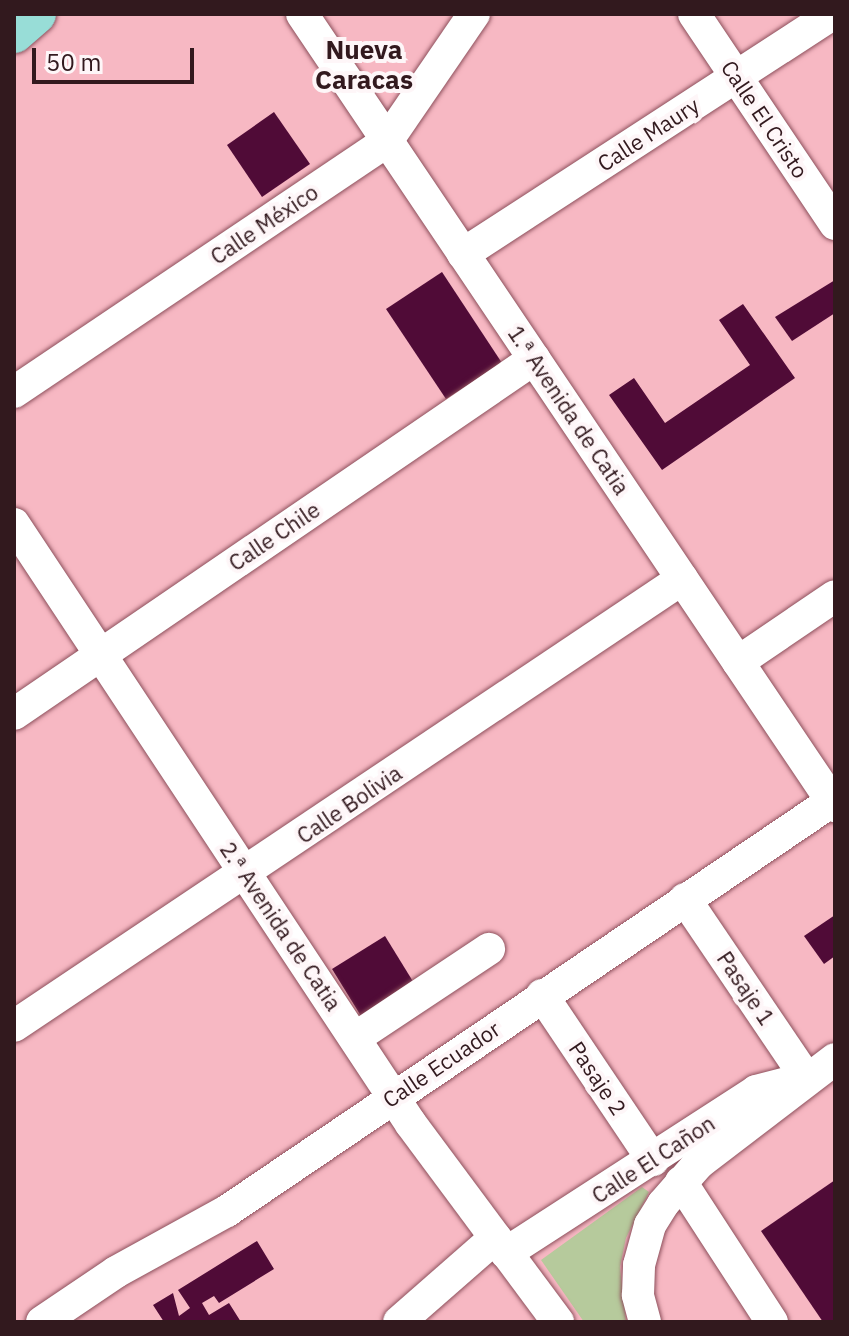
<!DOCTYPE html>
<meta charset="utf-8">
<style>
body{margin:0}
#map{position:relative;width:849px;height:1336px;overflow:hidden;background:#f6cbd2;font-family:"IBM Plex Sans",sans-serif}
div>[style]{position:absolute}
.built>*{inset:0;background:#f7b8c3}
.green>*{inset:0;background:#b6ca9c}
.building>*{inset:0;background:#500b37}
.roads{filter:drop-shadow(0 0 2px #8d505c) drop-shadow(0 0 2px #8d505c)}
.minor>*{height:32px;margin:-16px;padding:0 16px;transform-origin:16px;border-radius:16px;background:#fff}
.major>*{height:40px;margin:-20px;padding:0 20px;transform-origin:20px;border-radius:20px;background:#98ddd7}
span{translate:-50% -50%;white-space:nowrap;text-align:center;line-height:1.15;-webkit-text-stroke:8px #fef6f8;paint-order:stroke}
.street-label{font-size:22px;color:#32191e}
.quarter-label{font-size:26px;color:#32191e;font-weight:700}
.frame{position:absolute;inset:0;border:16px solid #32191e;pointer-events:none}
.scale{position:absolute;left:32px;top:48px;width:162px;height:36px;box-sizing:border-box;border:4px solid #32191e;border-top:0;padding-left:10px;font-size:24px;line-height:28px;white-space:nowrap;color:#32191e;-webkit-text-stroke:6px #fef6f8;paint-order:stroke}
</style>
<div id="map">
<div class="built">
<i style="clip-path:polygon(14px 14px,835px 14px,835px 1322px,14px 1322px)"></i>
</div>
<div class="green">
<i style="clip-path:polygon(642px 1187px,649px 1192px,626px 1238px,620px 1267px,626px 1322px,584px 1322px,541px 1260px)"></i>
</div>
<div class="building">
<i style="clip-path:polygon(274px 112px,310px 164px,262px 197px,227px 145px)"></i>
<i style="clip-path:polygon(442px 272px,502px 363px,446px 399px,386px 309px)"></i>
<i style="clip-path:polygon(835px 280px,835px 313px,792px 341px,775px 317px)"></i>
<i style="clip-path:polygon(743px 304px,795px 378px,662px 470px,609px 395px,634px 378px,665px 423px,750px 365px,719px 320px)"></i>
<i style="clip-path:polygon(835px 915px,835px 956px,824px 964px,804px 936px)"></i>
<i style="clip-path:polygon(385px 936px,417px 988px,364px 1021px,332px 969px)"></i>
<i style="clip-path:polygon(835px 1180px,835px 1322px,823px 1322px,761px 1231px)"></i>
<i style="clip-path:polygon(257px 1241px,274px 1269px,219px 1303px,214px 1296px,202px 1303px,209px 1315px,229px 1303px,241px 1322px,164px 1322px,153px 1305px,173px 1293px,179px 1316px,190px 1308px,178px 1290px)"></i>
</div>
<div class="roads">
<div class="minor">
<i style="left:302px;top:14px;width:955px;rotate:56.06deg"></i>
<i style="left:694px;top:14px;width:253px;rotate:56.1deg"></i>
<i style="left:463px;top:254px;width:440px;rotate:-33deg"></i>
<i style="left:14px;top:392px;width:450px;rotate:-33.9deg"></i>
<i style="left:387px;top:141px;width:154px;rotate:-55.6deg"></i>
<i style="left:14px;top:524px;width:719px;rotate:56.51deg"></i>
<i style="left:411px;top:1124px;width:247px;rotate:53.4deg"></i>
<i style="left:738px;top:662px;width:117px;rotate:-34.2deg"></i>
<i style="left:14px;top:714px;width:630px;rotate:-34.32deg"></i>
<i style="left:685px;top:899px;width:216px;rotate:55.9deg"></i>
<i style="left:542px;top:995px;width:199px;rotate:56.1deg"></i>
<i style="left:14px;top:1026px;width:804px;rotate:-33.79deg"></i>
<i style="left:355px;top:1038px;width:161px;rotate:-33.6deg"></i>
<i style="left:681px;top:1182px;width:167px;rotate:57deg"></i>
<i style="left:506px;top:1253px;width:298px;rotate:-32.9deg"></i>
<i style="left:756px;top:1091px;width:40px;rotate:-14.4deg"></i>
<i style="left:42px;top:1322px;width:89px;rotate:-34deg"></i>
<i style="left:116px;top:1272px;width:127px;rotate:-28.8deg"></i>
<i style="left:227px;top:1211px;width:734px;rotate:-34.12deg"></i>
<i style="left:399px;top:1322px;width:128px;rotate:-41.2deg"></i>
<i style="left:645px;top:1322px;width:28px;rotate:-105deg"></i>
<i style="left:638px;top:1295px;width:30px;rotate:-88deg"></i>
<i style="left:639px;top:1265px;width:41px;rotate:-74.6deg"></i>
<i style="left:650px;top:1225px;width:25px;rotate:-58deg"></i>
<i style="left:663px;top:1204px;width:55px;rotate:-48.7deg"></i>
<i style="left:699px;top:1163px;width:171px;rotate:-37.4deg"></i>
</div>
<div class="major">
<i style="left:14px;top:33px;width:29px;rotate:-41deg"></i>
</div>
</div>
<div class="street-label">
<span style="left:765px;top:119px;rotate:56deg">Calle El Cristo</span>
<span style="left:648px;top:134px;rotate:-33deg">Calle Maury</span>
<span style="left:264px;top:224px;rotate:-34deg">Calle México</span>
<span style="left:569px;top:410px;rotate:56deg">1.ª Avenida de Catia</span>
<span style="left:274px;top:536px;rotate:-34deg">Calle Chile</span>
<span style="left:349px;top:804px;rotate:-34deg">Calle Bolivia</span>
<span style="left:281px;top:926px;rotate:56deg">2.ª Avenida de Catia</span>
<span style="left:746px;top:988px;rotate:56deg">Pasaje 1</span>
<span style="left:441px;top:1064px;rotate:-34deg">Calle Ecuador</span>
<span style="left:598px;top:1078px;rotate:56deg">Pasaje 2</span>
<span style="left:653px;top:1159px;rotate:-33deg">Calle El Cañon</span>
</div>
<div class="quarter-label">
<span style="left:364px;top:65px">Nueva<br>Caracas</span>
</div>
<div class="frame"></div>
<div class="scale">50 m</div>
</div>
